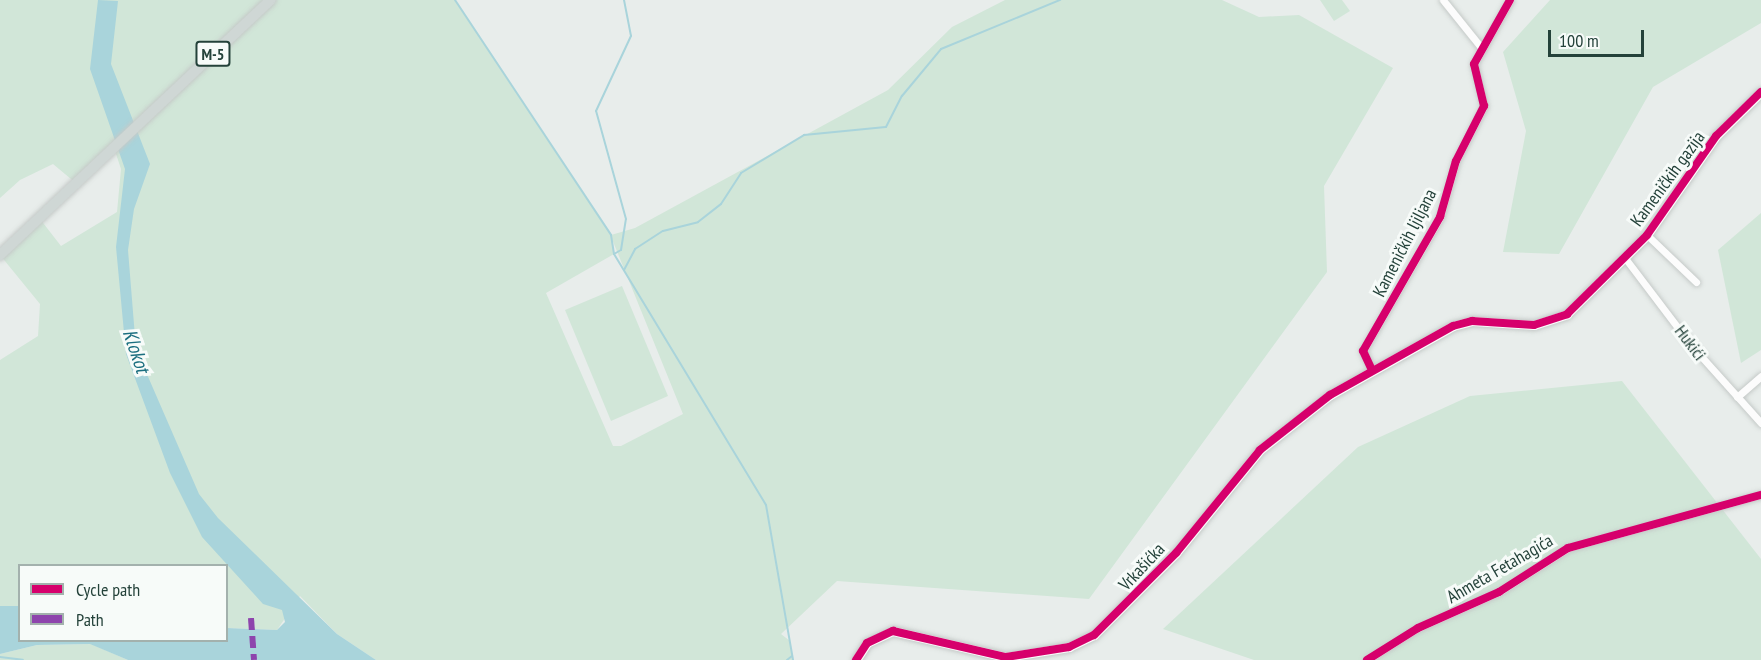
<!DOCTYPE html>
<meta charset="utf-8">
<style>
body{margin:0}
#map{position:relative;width:1761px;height:660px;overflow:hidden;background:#e8edeb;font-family:"PT Sans Narrow",sans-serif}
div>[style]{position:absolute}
.green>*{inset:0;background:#d1e6d8}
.water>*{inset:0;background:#a9d4db}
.stream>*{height:2px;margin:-1px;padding:0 1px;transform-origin:1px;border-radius:1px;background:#a9d4db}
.roads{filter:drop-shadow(0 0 2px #c5cac8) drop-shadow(0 0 2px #c5cac8)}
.street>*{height:7px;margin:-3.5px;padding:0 3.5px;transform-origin:3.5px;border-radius:3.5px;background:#fcfcfc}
.secondary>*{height:9px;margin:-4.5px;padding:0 4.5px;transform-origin:4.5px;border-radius:4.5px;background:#fcfcfc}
.primary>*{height:10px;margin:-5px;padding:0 5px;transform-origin:5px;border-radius:5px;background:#cfd7d5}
.quiet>*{height:6px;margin-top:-3px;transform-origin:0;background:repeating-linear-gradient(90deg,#8e44ad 0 12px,transparent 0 18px)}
.cycleway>*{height:8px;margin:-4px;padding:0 4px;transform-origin:4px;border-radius:4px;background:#d6006c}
span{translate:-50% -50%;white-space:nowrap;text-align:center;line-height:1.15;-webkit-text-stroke:6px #f7fbf9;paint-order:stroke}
.shield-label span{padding:2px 4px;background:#f7fbf9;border:2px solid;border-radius:4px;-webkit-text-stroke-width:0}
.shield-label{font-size:16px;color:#24423a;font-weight:700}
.street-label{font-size:18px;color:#24423a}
.water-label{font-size:20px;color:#1c6f80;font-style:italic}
.legend{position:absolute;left:18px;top:564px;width:210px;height:78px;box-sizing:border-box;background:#f7fbf9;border:2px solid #a3b1ad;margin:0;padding:8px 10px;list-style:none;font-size:18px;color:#24423a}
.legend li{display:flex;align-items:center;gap:12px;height:30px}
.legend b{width:30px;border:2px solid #a3b1ad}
.scale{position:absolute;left:1548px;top:30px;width:96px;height:27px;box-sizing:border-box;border:3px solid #24423a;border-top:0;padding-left:8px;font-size:18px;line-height:21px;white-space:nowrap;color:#24423a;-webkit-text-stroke:4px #f7fbf9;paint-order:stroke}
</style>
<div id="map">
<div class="green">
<i style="clip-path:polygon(evenodd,0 0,455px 0,611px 235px,635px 228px,888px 90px,952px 27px,1005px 0,1222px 0,1259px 17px,1299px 15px,1393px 68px,1324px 186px,1327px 272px,1089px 599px,837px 581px,781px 634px,790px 641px,793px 660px,376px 660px,337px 634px,300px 596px,277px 630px,227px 628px,226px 566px,20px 566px,19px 606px,0 606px,0 360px,38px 336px,40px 304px,0 255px,40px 219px,61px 246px,117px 212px,121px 169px,115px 151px,77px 184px,53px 164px,20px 180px,0 198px,0 0,612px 239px,683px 414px,621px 446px,613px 446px,546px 293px,614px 254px,612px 239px)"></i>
<i style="clip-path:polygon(1320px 0,1342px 0,1350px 11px,1334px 21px)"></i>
<i style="clip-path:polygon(1550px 0,1761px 0,1761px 23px,1653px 87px,1559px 254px,1503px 252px,1526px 131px,1503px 52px)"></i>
<i style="clip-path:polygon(1761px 213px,1761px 350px,1741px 363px,1718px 250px)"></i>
<i style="clip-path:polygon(622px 286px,668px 396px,611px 421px,565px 310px)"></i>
<i style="clip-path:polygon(1622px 381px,1761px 559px,1761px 660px,1254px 660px,1163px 629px,1358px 447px,1470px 396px)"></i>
<i style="clip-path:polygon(91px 644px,128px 660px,0 660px,0 654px,37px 645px)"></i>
</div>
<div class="water">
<i style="clip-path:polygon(98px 0,118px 1px,111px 64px,150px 164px,134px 209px,128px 250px,136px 349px,199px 494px,218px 518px,337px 634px,376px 660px,128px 660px,90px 644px,37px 645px,0 654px,0 606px,19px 606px,20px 640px,226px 640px,227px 628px,277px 630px,285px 622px,282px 610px,263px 604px,202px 537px,170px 473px,126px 354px,116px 247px,125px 169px,90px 69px)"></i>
</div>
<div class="stream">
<i style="left:455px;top:0;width:282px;rotate:56.4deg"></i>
<i style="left:611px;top:235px;width:19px;rotate:81deg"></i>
<i style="left:614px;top:254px;width:293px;rotate:58.8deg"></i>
<i style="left:766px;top:505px;width:157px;rotate:80.1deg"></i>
<i style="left:614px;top:254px;width:8px;rotate:-30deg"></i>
<i style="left:621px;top:250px;width:31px;rotate:-81deg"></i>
<i style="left:626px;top:219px;width:112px;rotate:-105.5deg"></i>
<i style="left:596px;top:111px;width:83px;rotate:-65deg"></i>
<i style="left:631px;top:36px;width:37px;rotate:-101deg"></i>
<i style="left:624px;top:270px;width:24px;rotate:-62deg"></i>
<i style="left:635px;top:249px;width:33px;rotate:-33deg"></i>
<i style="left:663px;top:231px;width:36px;rotate:-14deg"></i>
<i style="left:698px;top:222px;width:29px;rotate:-38deg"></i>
<i style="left:721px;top:204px;width:37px;rotate:-57deg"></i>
<i style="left:741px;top:173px;width:74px;rotate:-31.1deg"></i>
<i style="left:804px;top:135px;width:82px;rotate:-5.6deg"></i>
<i style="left:886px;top:127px;width:35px;rotate:-63deg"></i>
<i style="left:902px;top:96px;width:61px;rotate:-50.3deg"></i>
<i style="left:941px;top:49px;width:129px;rotate:-22.4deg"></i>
<i style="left:0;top:657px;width:23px;rotate:7deg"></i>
<i style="left:787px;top:660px;width:6px;rotate:-39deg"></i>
</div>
<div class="roads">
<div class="street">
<i style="left:1443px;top:0;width:59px;rotate:51.2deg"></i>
<i style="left:1647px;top:235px;width:68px;rotate:43.8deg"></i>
<i style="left:1625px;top:258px;width:109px;rotate:52.8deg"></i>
<i style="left:1691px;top:345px;width:105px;rotate:48.1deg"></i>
<i style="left:1371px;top:368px;width:19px;rotate:-115deg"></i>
<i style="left:1363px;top:351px;width:155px;rotate:-60.1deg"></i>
<i style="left:1440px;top:217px;width:58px;rotate:-74.1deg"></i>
<i style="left:1456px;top:161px;width:62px;rotate:-63deg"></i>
<i style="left:1484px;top:106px;width:43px;rotate:-103.4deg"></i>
<i style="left:1474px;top:64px;width:73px;rotate:-60.6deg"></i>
<i style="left:1737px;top:397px;width:32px;rotate:-41deg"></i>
<i style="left:1367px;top:660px;width:60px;rotate:-32.1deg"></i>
<i style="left:1418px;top:628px;width:89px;rotate:-24deg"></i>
<i style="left:1499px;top:592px;width:82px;rotate:-32.5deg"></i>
<i style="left:1568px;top:548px;width:200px;rotate:-15.4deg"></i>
</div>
<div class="secondary">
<i style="left:856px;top:660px;width:20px;rotate:-57deg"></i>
<i style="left:867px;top:643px;width:29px;rotate:-25deg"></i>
<i style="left:893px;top:631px;width:116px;rotate:13deg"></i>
<i style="left:1006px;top:657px;width:64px;rotate:-9deg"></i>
<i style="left:1069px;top:647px;width:28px;rotate:-26deg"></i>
<i style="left:1094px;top:635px;width:116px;rotate:-45deg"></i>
<i style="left:1176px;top:553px;width:133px;rotate:-50.8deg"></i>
<i style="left:1260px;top:450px;width:89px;rotate:-38.2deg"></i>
<i style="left:1330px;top:395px;width:141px;rotate:-29.3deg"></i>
<i style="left:1453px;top:326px;width:20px;rotate:-15deg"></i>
<i style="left:1472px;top:321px;width:62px;rotate:3.7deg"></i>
<i style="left:1534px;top:325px;width:35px;rotate:-18deg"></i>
<i style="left:1567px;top:314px;width:112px;rotate:-44.6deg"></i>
<i style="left:1647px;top:235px;width:121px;rotate:-55.1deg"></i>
<i style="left:1716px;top:136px;width:63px;rotate:-44.4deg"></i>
</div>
<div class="primary">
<i style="left:0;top:255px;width:372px;rotate:-43.3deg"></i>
</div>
</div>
<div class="quiet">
<i style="left:251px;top:618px;width:42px;rotate:85.9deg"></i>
</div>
<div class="cycleway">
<i style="left:1371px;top:368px;width:19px;rotate:-115deg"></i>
<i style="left:1363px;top:351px;width:155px;rotate:-60.1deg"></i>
<i style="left:1440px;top:217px;width:58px;rotate:-74.1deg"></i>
<i style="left:1456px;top:161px;width:62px;rotate:-63deg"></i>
<i style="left:1484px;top:106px;width:43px;rotate:-103.4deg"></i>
<i style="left:1474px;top:64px;width:73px;rotate:-60.6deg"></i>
<i style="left:856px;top:660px;width:20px;rotate:-57deg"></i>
<i style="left:867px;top:643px;width:29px;rotate:-25deg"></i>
<i style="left:893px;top:631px;width:116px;rotate:13deg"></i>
<i style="left:1006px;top:657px;width:64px;rotate:-9deg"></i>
<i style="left:1069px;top:647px;width:28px;rotate:-26deg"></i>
<i style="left:1094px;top:635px;width:116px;rotate:-45deg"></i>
<i style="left:1176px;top:553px;width:133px;rotate:-50.8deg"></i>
<i style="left:1260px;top:450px;width:89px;rotate:-38.2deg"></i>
<i style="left:1330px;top:395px;width:141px;rotate:-29.3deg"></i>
<i style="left:1453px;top:326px;width:20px;rotate:-15deg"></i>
<i style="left:1472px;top:321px;width:62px;rotate:3.7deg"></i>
<i style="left:1534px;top:325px;width:35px;rotate:-18deg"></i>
<i style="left:1567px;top:314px;width:112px;rotate:-44.6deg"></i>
<i style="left:1647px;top:235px;width:121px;rotate:-55.1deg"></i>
<i style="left:1716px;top:136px;width:63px;rotate:-44.4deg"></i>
<i style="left:1367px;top:660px;width:60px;rotate:-32.1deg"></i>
<i style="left:1418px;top:628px;width:89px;rotate:-24deg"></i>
<i style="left:1499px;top:592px;width:82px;rotate:-32.5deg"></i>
<i style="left:1568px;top:548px;width:200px;rotate:-15.4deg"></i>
</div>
<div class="shield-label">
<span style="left:213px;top:54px">M-5</span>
</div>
<div class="street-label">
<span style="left:1668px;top:179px;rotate:-54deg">Kameničkih gazija</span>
<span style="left:1405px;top:243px;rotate:-63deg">Kameničkih ljiljana</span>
<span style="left:1690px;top:343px;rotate:53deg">Hukići</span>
<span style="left:1142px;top:567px;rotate:-47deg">Vrkašićka</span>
<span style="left:1500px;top:569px;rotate:-30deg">Ahmeta Fetahagića</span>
</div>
<div class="water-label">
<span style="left:136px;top:351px;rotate:71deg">Klokot</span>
</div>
<ul class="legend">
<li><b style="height:8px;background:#d6006c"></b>Cycle path</li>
<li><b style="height:8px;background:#8e44ad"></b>Path</li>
</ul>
<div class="scale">100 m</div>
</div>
